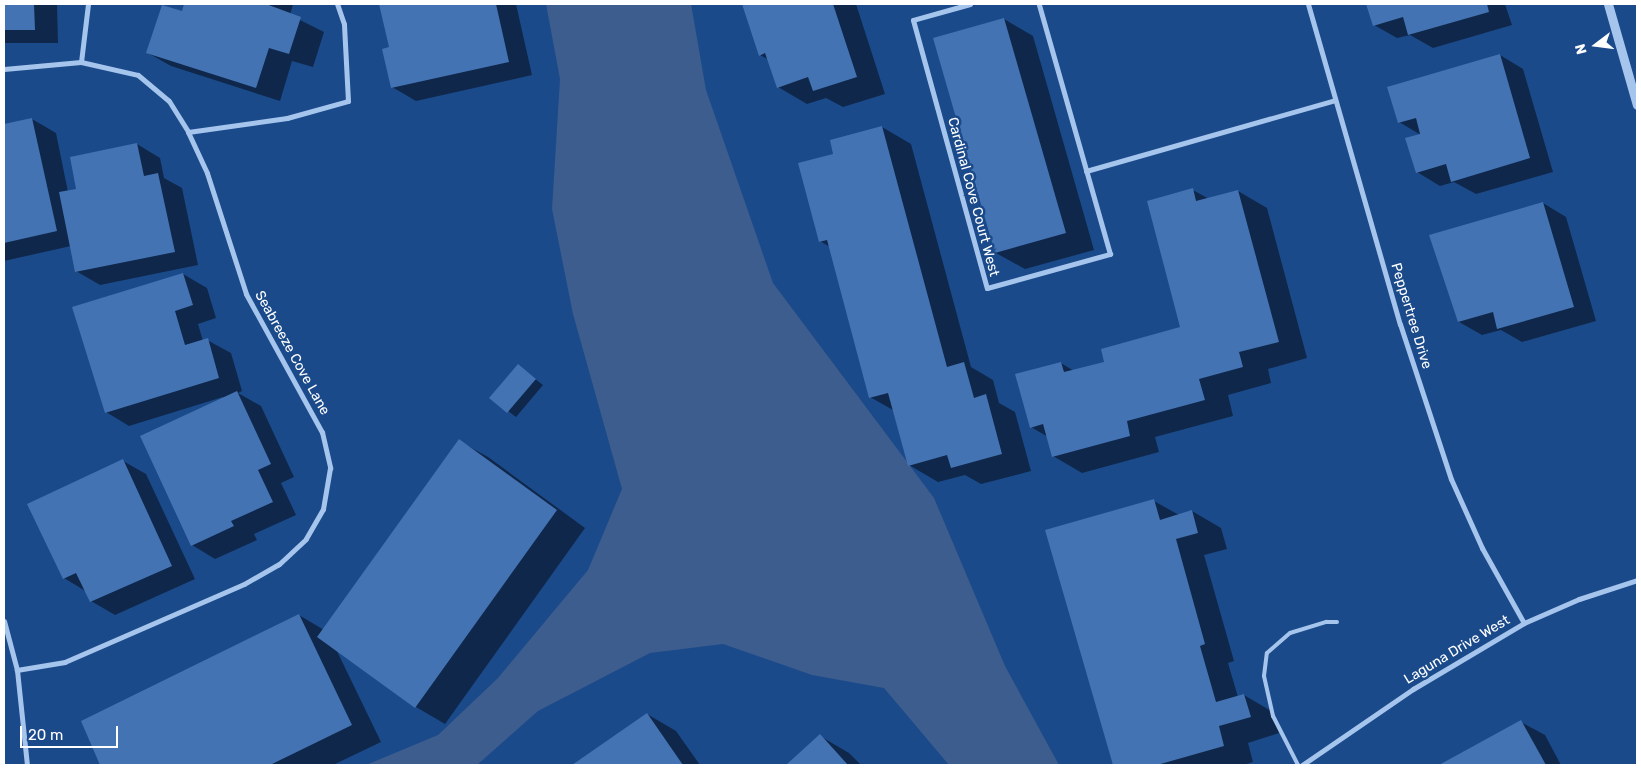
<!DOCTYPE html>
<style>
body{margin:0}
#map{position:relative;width:1641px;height:769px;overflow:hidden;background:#1b4a8b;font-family:Rubik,sans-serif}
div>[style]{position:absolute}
.water>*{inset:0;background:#3c5d8d}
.shadow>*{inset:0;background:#0007}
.building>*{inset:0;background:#4473b3}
.service>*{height:4px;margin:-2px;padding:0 2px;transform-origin:2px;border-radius:2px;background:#a6c5ed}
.minor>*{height:5px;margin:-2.5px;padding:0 2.5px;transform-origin:2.5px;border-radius:2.5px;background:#a6c5ed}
.tertiary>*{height:9px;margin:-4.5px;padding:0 4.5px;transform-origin:4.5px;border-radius:4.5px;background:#a6c5ed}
span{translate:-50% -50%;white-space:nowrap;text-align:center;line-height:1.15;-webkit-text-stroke:5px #1b4a8b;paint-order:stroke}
.street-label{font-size:14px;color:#fff}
.frame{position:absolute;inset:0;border:5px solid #fff;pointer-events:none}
.north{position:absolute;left:1571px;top:20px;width:50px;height:50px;-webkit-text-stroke:4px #1b4a8b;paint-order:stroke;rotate:255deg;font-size:14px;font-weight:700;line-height:20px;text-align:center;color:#fff}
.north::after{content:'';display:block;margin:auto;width:18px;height:22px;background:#fff;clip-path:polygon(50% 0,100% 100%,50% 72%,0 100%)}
.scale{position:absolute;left:20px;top:726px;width:98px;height:22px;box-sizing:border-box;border:2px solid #fff;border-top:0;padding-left:6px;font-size:15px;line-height:18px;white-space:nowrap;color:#fff;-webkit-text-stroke:4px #1b4a8b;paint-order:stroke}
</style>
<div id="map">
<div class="water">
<i style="clip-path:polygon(546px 4px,691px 4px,706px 90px,773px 283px,934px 498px,1005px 666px,1059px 765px,949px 765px,884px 688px,812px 675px,723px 644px,650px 653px,538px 711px,477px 765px,366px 765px,438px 735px,498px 678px,588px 570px,622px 489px,573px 314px,552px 209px,560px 79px)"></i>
</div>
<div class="shadow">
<i style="clip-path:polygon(4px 4px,57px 4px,58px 43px,4px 43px)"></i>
<i style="clip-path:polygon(185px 4px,293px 4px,290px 15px,324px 32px,313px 67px,292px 61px,280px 101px,171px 66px,148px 53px,182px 12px)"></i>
<i style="clip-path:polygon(381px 4px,516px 4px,532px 75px,416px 101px,392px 87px,390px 48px)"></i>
<i style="clip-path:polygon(744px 4px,856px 4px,885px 94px,843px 107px,826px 98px,807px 104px,778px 87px,769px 60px,760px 55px)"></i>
<i style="clip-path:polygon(1367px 4px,1505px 4px,1512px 25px,1433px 48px,1410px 35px,1397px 38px,1374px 25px)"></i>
<i style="clip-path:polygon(1004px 19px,1033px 36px,1094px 250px,1025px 269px,996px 253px)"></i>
<i style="clip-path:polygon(1500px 55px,1523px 69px,1553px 172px,1476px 194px,1454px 182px,1440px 186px,1417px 172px,1421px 135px,1399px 122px)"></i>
<i style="clip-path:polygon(32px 119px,56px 133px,68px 192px,78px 190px,137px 144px,160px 158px,164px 178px,182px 188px,198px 265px,100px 285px,76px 271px,71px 246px,4px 261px,4px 125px)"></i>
<i style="clip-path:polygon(882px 127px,911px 144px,971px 367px,993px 380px,999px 403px,1015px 412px,1031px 471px,981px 484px,965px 475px,938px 482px,909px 465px,893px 410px,870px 397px,830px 247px,820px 241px,835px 155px)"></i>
<i style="clip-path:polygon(1193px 190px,1209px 199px,1238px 191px,1267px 208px,1307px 358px,1268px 369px,1271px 383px,1228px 395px,1233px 416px,1155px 437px,1159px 452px,1082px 473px,1053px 456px,1048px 437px,1031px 427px,1061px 363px,1074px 371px,1106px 363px,1181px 328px)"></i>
<i style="clip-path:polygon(1543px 203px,1566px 217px,1596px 321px,1522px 342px,1501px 330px,1482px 335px,1459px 322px,1431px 236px)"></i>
<i style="clip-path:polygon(183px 274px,207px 288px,216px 318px,198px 324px,203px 341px,207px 340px,231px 353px,242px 391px,238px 393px,261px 406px,294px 477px,281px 483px,296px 515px,254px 534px,257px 540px,215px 559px,192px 545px,223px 397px,129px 426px,106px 412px)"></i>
<i style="clip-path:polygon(518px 366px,543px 385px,516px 417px,491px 398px)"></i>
<i style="clip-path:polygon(459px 441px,488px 457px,585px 528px,445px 724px,416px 707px,336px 649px,381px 742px,333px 765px,103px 765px,83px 721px,299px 615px,324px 630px)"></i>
<i style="clip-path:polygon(123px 461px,146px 474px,195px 579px,115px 615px,91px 601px,87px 592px,64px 578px)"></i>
<i style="clip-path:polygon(1154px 501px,1179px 515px,1192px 511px,1221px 528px,1227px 549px,1204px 555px,1234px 661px,1228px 663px,1238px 697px,1244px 695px,1273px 712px,1279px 733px,1248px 743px,1253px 762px,1243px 765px,1114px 765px,1047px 531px)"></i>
<i style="clip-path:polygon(647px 714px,676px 731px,700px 765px,574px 765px)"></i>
<i style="clip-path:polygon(1521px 722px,1545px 735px,1561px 765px,1441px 765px)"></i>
<i style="clip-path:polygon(820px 736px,849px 753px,861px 765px,788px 765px)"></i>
</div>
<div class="building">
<i style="clip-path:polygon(4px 4px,34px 4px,35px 30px,4px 30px)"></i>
<i style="clip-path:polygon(184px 4px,266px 4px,301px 17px,289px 54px,269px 48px,256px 88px,146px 53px,162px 5px,182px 11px)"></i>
<i style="clip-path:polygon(379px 4px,496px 4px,509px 62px,391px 88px,382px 49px,389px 47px)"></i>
<i style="clip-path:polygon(742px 4px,833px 4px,857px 77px,813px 91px,808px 77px,777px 88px,765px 53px,759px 56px)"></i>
<i style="clip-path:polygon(1366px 4px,1487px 4px,1489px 12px,1408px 35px,1403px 17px,1373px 26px)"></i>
<i style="clip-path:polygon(1004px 18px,1066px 233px,995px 253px,933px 38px)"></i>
<i style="clip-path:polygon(1500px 54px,1530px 158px,1451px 182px,1446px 164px,1416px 173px,1405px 138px,1420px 134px,1416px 118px,1398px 123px,1387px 87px)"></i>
<i style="clip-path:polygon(32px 118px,57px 231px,4px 243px,4px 124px)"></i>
<i style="clip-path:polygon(882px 126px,947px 367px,964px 362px,974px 398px,986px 394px,1002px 454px,951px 468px,947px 455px,908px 466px,888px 393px,869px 398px,827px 240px,819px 242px,798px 163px,833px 154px,830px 140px)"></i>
<i style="clip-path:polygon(137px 143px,144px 176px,158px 173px,175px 252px,75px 272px,59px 192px,76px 189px,70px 157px)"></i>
<i style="clip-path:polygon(1193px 188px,1196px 201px,1238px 190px,1279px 342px,1239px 352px,1243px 367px,1199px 379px,1205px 400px,1127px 421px,1130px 436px,1052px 457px,1043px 424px,1030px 428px,1015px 374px,1061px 362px,1064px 372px,1104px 362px,1101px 349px,1180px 327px,1147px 201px)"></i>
<i style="clip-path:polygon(1543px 202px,1574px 307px,1497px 329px,1493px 312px,1458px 322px,1429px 235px)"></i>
<i style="clip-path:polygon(183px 273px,193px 305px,175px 311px,185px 345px,208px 338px,219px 378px,105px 413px,72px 307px)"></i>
<i style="clip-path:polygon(518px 364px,536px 379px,507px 413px,489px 398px)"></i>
<i style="clip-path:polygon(237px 391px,271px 464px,258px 470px,273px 502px,231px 521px,234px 526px,191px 546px,140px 436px)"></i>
<i style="clip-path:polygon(459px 439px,557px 510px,415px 708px,317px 637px)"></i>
<i style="clip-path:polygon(123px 459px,172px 566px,90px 602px,76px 573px,63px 579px,27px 504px)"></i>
<i style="clip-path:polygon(1154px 499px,1160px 520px,1192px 510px,1198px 533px,1176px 539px,1205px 644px,1200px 646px,1216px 702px,1244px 694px,1251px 717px,1219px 726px,1224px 746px,1157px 765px,1113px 765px,1045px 530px)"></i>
<i style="clip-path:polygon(299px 614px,352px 725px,270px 765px,100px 765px,81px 721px)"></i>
<i style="clip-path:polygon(647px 713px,683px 765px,572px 765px)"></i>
<i style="clip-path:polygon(1521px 720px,1546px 765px,1439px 765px)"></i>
<i style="clip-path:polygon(820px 734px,848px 765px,786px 765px)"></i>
</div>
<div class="service">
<i style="left:1298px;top:765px;width:55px;rotate:-117deg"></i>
<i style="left:1273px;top:716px;width:41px;rotate:-102.7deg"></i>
<i style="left:1264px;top:676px;width:23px;rotate:-83deg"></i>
<i style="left:1267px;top:653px;width:30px;rotate:-41deg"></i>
<i style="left:1290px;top:633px;width:38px;rotate:-17deg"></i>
<i style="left:1326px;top:622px;width:11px"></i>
</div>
<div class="minor">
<i style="left:970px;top:4px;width:59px;rotate:164.3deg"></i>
<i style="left:913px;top:20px;width:278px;rotate:74.6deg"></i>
<i style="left:987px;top:288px;width:128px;rotate:-15.5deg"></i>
<i style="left:1110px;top:254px;width:260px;rotate:-105.9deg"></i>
<i style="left:1308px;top:4px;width:333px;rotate:74deg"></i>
<i style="left:1400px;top:324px;width:163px;rotate:71.8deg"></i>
<i style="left:1451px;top:479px;width:76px;rotate:65.8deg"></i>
<i style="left:1482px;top:548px;width:86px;rotate:60.8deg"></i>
<i style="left:81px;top:62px;width:58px;rotate:-83.1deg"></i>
<i style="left:4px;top:69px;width:77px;rotate:-5.2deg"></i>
<i style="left:81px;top:62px;width:58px;rotate:12.8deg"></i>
<i style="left:138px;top:75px;width:40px;rotate:40deg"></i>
<i style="left:169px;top:101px;width:36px;rotate:58deg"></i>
<i style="left:188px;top:132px;width:45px;rotate:65.1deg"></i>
<i style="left:207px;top:173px;width:127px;rotate:72.1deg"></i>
<i style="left:246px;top:294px;width:158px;rotate:61.2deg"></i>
<i style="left:322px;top:432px;width:37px;rotate:77deg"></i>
<i style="left:330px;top:468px;width:42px;rotate:99.7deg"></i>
<i style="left:323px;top:509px;width:34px;rotate:120deg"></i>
<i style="left:306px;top:539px;width:37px;rotate:137deg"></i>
<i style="left:279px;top:564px;width:40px;rotate:150.3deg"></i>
<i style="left:244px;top:584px;width:195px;rotate:156.5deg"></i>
<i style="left:65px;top:662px;width:49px;rotate:170.5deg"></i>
<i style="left:188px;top:132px;width:100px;rotate:-8deg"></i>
<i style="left:287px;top:118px;width:63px;rotate:-15.6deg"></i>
<i style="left:348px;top:101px;width:77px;rotate:-93deg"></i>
<i style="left:344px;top:24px;width:21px;rotate:-109deg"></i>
<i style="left:1086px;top:171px;width:259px;rotate:-15.9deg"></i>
<i style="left:4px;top:621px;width:51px;rotate:75.1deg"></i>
<i style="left:17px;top:670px;width:96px;rotate:84deg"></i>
<i style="left:1302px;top:765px;width:135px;rotate:-34.4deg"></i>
<i style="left:1413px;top:689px;width:129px;rotate:-30.7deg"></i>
<i style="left:1524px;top:623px;width:60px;rotate:-23.6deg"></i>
<i style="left:1579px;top:599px;width:61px;rotate:-18.1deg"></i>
</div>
<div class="tertiary">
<i style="left:1608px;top:4px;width:105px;rotate:74deg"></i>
</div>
<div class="street-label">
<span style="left:973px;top:197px;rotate:75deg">Cardinal Cove Court West</span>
<span style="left:1411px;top:316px;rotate:73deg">Peppertree Drive</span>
<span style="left:292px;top:353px;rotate:61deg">Seabreeze Cove Lane</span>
<span style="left:1457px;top:650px;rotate:-31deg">Laguna Drive West</span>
</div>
<div class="frame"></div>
<div class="north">N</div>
<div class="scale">20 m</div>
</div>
